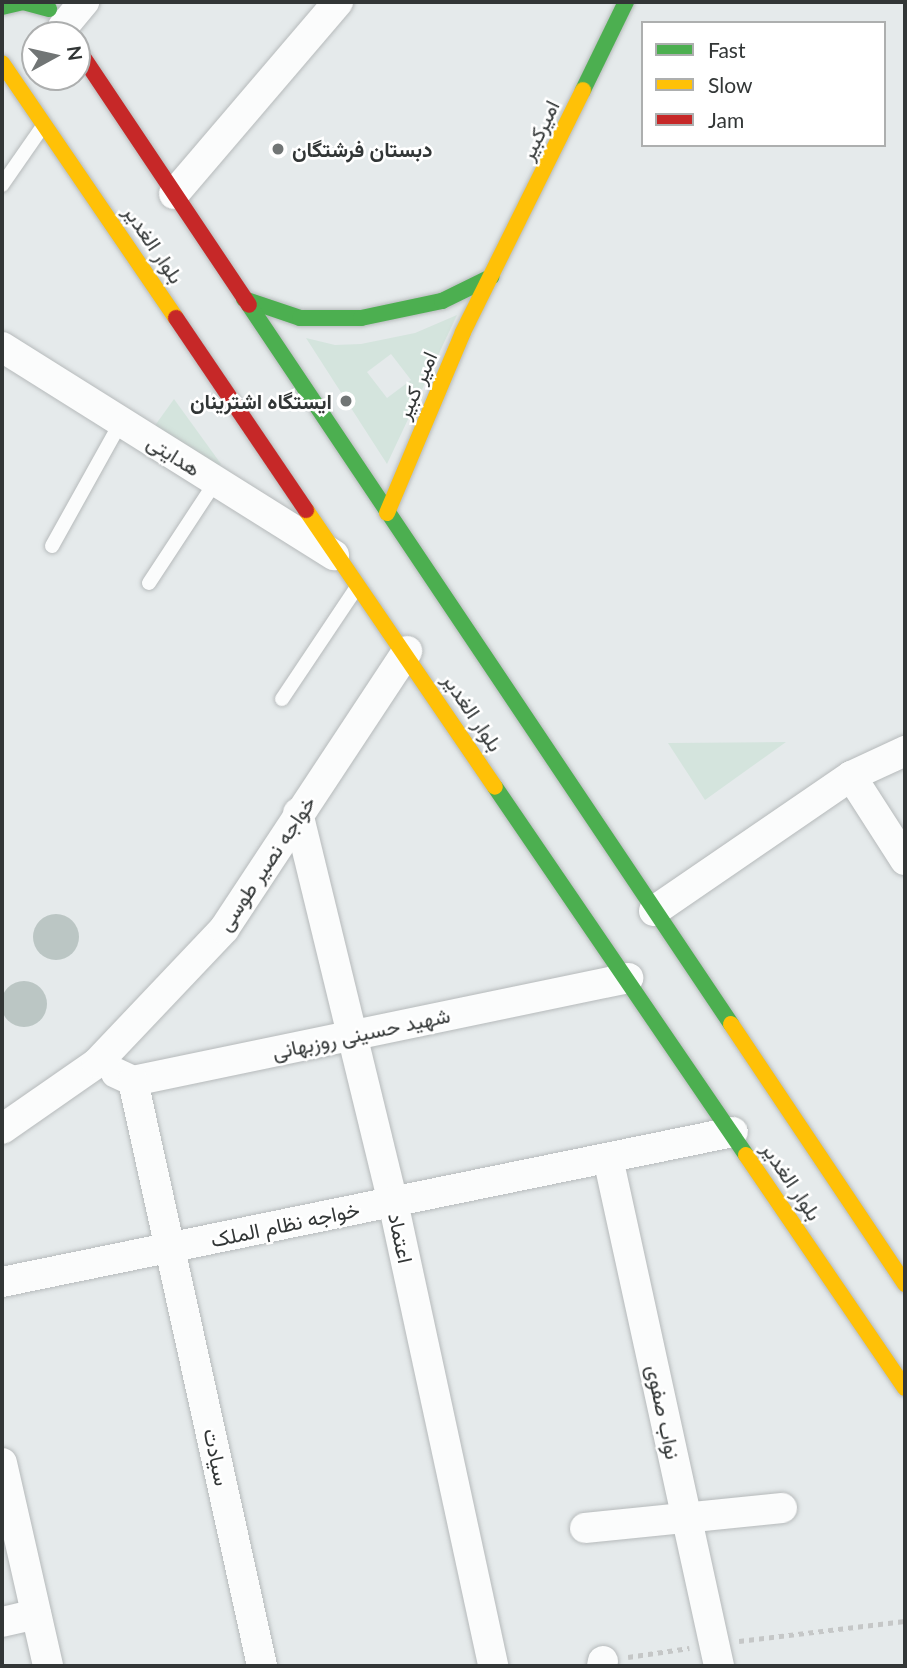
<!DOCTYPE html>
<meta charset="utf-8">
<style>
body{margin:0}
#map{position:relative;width:907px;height:1668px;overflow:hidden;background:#e5eaeb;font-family:Lato,Vazirmatn,sans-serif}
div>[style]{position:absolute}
.green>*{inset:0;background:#d4e4dd}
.building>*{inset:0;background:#bbc6c4}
.round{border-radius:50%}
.path>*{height:4.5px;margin-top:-2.25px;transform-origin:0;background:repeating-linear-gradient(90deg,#c5c7c7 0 5px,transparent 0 10px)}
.roads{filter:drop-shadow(0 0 2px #b6babb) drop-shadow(0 0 2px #b6babb)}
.lane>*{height:14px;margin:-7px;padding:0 7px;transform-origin:7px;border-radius:7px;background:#fbfcfc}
.street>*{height:30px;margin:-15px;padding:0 15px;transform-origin:15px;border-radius:15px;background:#fbfcfc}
.fast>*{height:16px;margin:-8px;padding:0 8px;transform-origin:8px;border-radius:8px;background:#4caf50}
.slow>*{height:16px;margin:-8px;padding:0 8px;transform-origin:8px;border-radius:8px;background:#ffc107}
.jam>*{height:16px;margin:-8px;padding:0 8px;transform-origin:8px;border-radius:8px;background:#c62828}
.dots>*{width:19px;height:19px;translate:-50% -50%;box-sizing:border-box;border:4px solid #fff;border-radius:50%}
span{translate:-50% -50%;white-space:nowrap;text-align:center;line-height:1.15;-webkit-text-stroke:5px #fff;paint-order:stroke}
.street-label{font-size:21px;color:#323636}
.poi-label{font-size:21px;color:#323636;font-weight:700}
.left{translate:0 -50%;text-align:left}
.right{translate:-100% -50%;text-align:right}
.frame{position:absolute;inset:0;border:4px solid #323636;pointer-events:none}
.legend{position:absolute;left:641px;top:21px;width:245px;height:126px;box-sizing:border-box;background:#fff;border:2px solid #adafaf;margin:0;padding:9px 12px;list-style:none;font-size:21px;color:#323636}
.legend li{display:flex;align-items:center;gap:14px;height:35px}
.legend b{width:35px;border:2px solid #adafaf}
.north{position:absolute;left:21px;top:21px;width:70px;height:70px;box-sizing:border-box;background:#fff;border:2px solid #adafaf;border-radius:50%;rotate:82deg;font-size:19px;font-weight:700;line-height:28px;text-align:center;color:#323636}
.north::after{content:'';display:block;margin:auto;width:24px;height:32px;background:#717575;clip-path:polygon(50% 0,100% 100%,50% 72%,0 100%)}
</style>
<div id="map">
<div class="green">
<i style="clip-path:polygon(evenodd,457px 315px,387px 464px,306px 338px,335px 345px,361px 344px,415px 333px,457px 315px,391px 354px,411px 380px,387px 398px,367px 372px,391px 354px)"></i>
<i style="clip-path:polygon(174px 399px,221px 464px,214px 469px,151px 431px)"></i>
<i style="clip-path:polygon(786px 742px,705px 800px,668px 743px)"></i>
</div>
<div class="building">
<i class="round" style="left:33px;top:914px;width:46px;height:46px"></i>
<i class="round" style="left:1px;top:981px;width:46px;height:46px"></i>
</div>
<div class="path">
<i style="left:739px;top:1641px;width:167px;rotate:-6.9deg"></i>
<i style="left:628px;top:1657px;width:62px;rotate:-8.4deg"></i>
</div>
<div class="roads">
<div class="lane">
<i style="left:2px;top:185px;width:72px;rotate:-55.2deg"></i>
<i style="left:52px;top:546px;width:142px;rotate:-60.9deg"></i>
<i style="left:149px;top:583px;width:122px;rotate:-56.7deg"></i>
<i style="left:282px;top:699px;width:135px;rotate:-56.2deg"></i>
</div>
<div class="street">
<i style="left:63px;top:27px;width:33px;rotate:-50deg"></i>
<i style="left:174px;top:194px;width:253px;rotate:-49.5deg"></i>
<i style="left:2px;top:347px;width:392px;rotate:32.1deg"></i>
<i style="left:851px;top:776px;width:100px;rotate:57.3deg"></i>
<i style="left:298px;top:813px;width:400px;rotate:76.3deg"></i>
<i style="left:393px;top:1202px;width:475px;rotate:77.8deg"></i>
<i style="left:654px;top:911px;width:239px;rotate:-34.4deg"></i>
<i style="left:851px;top:776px;width:60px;rotate:-24.8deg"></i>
<i style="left:116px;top:1073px;width:19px;rotate:25deg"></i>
<i style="left:133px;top:1081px;width:506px;rotate:-11.75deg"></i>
<i style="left:133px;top:1081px;width:599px;rotate:77.56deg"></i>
<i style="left:2px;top:1129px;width:116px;rotate:-34.8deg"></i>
<i style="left:97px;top:1063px;width:185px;rotate:-46.5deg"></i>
<i style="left:224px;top:929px;width:333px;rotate:-56.6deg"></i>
<i style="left:608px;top:1158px;width:520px;rotate:77.67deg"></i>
<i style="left:2px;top:1282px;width:746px;rotate:-11.6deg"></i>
<i style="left:2px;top:1463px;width:208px;rotate:77.2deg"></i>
<i style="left:585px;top:1528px;width:198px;rotate:-5.8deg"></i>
<i style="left:2px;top:1622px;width:35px;rotate:-13deg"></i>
<i style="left:602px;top:1666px;width:5px;rotate:-79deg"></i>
</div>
<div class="fast">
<i style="left:2px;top:7px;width:22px;rotate:-13deg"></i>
<i style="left:23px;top:2px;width:27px;rotate:15deg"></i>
<i style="left:583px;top:90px;width:98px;rotate:-64deg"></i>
<i style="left:244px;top:299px;width:59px;rotate:18.7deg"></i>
<i style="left:300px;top:318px;width:61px"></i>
<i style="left:361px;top:318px;width:83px;rotate:-11.9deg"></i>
<i style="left:442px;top:301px;width:55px;rotate:-26.1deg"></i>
<i style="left:249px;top:305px;width:866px;rotate:56.16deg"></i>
<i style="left:495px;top:787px;width:445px;rotate:55.7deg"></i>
</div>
<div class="slow">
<i style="left:2px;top:63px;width:309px;rotate:55.7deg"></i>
<i style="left:306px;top:510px;width:335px;rotate:55.7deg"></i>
<i style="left:387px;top:513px;width:196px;rotate:-67.2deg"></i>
<i style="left:463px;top:332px;width:270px;rotate:-63.6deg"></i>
<i style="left:731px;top:1024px;width:313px;rotate:56.2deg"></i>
<i style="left:746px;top:1155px;width:282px;rotate:55.7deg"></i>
</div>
<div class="jam">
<i style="left:77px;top:48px;width:309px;rotate:56.2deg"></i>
<i style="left:176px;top:318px;width:232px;rotate:55.9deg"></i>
</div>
</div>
<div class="dots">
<i style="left:278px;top:149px;background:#717575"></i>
<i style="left:346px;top:401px;background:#717575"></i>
</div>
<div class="street-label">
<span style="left:539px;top:130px;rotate:-64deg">امیرکبیر</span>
<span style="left:154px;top:244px;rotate:56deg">بلوار الغدیر</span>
<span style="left:416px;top:385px;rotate:-66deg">امیر کبیر</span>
<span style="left:174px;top:455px;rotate:32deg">هدایتی</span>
<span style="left:473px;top:712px;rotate:56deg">بلوار الغدیر</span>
<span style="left:266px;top:863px;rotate:-56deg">خواجه نصیر طوسی</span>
<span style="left:361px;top:1033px;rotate:-12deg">شهید حسینی روزبهانی</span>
<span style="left:792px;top:1181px;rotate:56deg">بلوار الغدیر</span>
<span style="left:285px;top:1224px;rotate:-12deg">خواجه نظام الملک</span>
<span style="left:401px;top:1238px;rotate:78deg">اعتماد</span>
<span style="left:664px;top:1412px;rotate:78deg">نواب صفوی</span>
<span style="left:217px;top:1457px;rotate:78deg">سیادت</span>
</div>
<div class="poi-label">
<span class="left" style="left:292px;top:149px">دبستان فرشتگان</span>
<span class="right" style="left:332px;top:401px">ایستگاه اشترینان</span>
</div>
<div class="frame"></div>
<ul class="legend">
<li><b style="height:9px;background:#4caf50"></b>Fast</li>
<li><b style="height:9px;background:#ffc107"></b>Slow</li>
<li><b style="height:9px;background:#c62828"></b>Jam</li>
</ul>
<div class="north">N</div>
</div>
